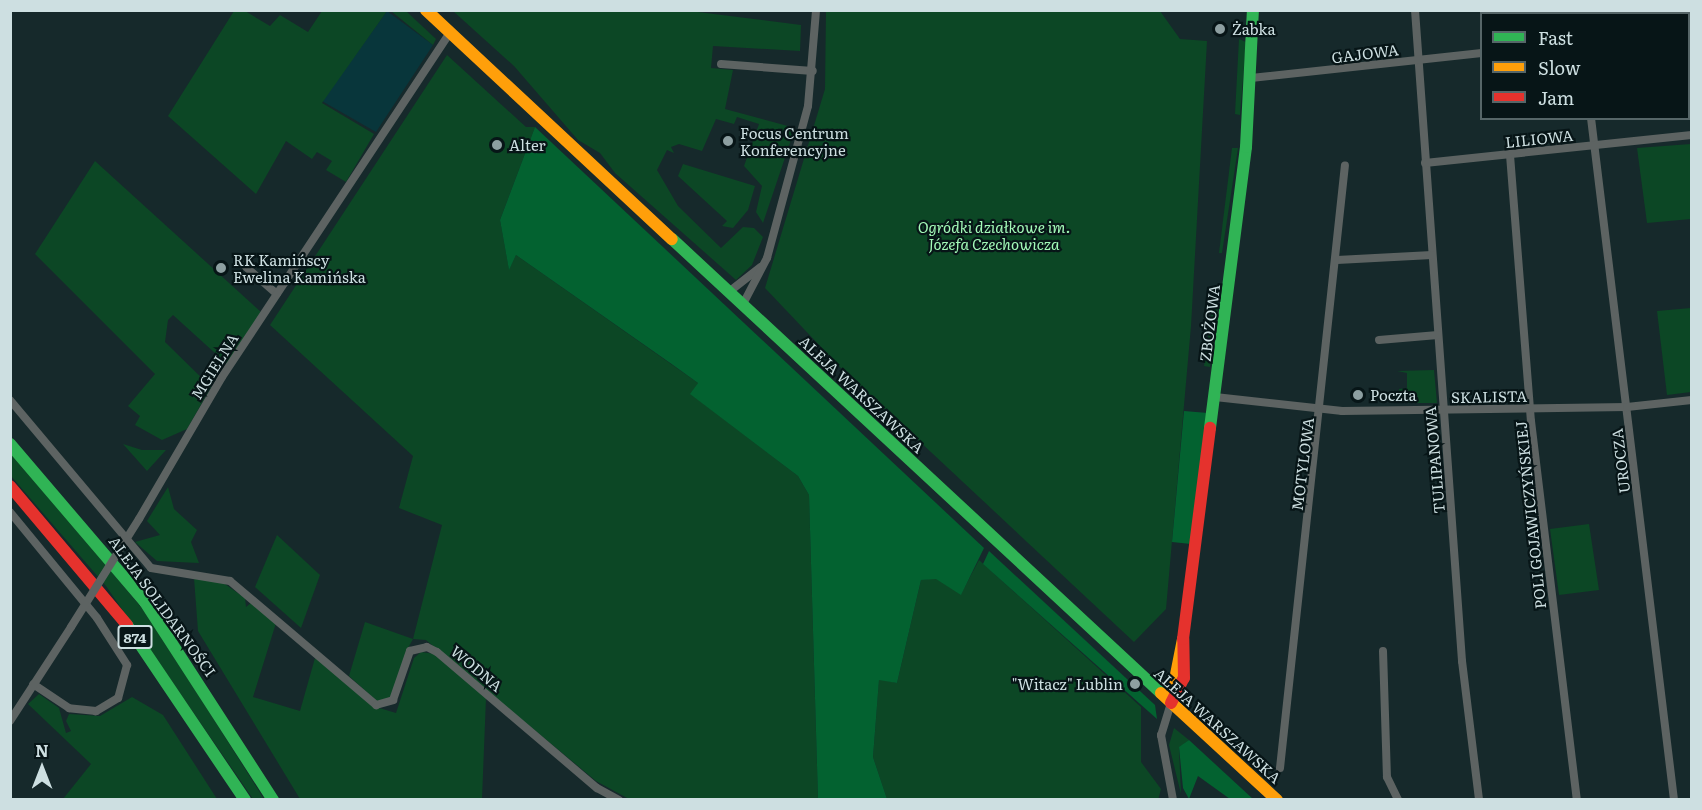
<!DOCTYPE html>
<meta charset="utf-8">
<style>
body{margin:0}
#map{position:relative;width:1702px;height:810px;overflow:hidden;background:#16292b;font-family:Literata,serif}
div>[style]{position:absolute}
.built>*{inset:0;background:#08363b}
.green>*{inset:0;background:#0c4725}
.forest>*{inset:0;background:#036230}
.street>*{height:8px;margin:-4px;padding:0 4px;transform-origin:4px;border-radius:4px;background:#5d6362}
.fast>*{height:12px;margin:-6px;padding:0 6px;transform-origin:6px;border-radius:6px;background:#30b455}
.slow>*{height:12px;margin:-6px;padding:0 6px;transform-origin:6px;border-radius:6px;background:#ff9f0a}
.jam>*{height:12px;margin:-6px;padding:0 6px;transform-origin:6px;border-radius:6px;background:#e5322d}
.street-bridge>*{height:8px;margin:-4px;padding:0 4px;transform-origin:4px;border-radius:4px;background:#5d6362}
.dots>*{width:16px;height:16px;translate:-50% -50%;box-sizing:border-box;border:3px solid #071517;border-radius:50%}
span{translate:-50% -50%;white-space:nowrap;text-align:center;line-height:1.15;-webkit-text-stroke:4.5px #071517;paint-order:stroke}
.shield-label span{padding:2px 4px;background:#071517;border:2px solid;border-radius:4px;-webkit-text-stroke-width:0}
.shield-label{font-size:14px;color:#cddfe1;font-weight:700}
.poi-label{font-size:15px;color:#cddfe1}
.left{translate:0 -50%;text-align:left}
.right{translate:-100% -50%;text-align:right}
.street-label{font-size:15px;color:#cddfe1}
.park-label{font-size:15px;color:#a3fab8;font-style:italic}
.frame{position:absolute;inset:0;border:12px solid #cddfe1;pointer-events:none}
.legend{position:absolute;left:1480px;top:12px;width:210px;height:108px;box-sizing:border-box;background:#071517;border:2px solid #566668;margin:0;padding:8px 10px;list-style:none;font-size:18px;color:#cddfe1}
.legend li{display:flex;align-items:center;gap:12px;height:30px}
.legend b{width:30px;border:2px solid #566668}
.north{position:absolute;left:12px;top:738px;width:60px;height:60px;-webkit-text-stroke:4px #071517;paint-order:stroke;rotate:0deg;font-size:16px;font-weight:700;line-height:24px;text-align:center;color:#cddfe1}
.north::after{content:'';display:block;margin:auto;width:21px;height:27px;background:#cddfe1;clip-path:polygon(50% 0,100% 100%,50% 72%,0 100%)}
</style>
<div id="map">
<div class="built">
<i style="clip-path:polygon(387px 11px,433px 45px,376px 132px,322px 101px)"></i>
</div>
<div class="green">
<i style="clip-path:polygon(682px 10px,801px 25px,800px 51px,713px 46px,711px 68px,733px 70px,725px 109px,795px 128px,763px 223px,756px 212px,762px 186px,744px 166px,759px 124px,737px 117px,734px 124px,716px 119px,702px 151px,679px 144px,671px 147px,674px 153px,667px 150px,657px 170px,678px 206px,721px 248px,743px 227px,754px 228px,763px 237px,752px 265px,736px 280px,615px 173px,600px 153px,578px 140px,514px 66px,453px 11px)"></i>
<i style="clip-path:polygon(234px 11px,245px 11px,270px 26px,280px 15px,308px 32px,322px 11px,387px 11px,322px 103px,374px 134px,346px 182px,326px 170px,332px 161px,317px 152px,312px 159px,286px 141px,256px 194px,168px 116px)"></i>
<i style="clip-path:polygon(391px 11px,406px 11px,436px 39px,433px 45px)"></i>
<i style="clip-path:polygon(826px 11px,1160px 11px,1180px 39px,1207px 41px,1191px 326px,1166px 609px,1134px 642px,840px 367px,765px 288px,825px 89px)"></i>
<i style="clip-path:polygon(1239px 39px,1246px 42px,1240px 115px,1235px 114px)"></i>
<i style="clip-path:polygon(447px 55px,526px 127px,535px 127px,500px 220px,509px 269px,516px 255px,698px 383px,691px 394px,798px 476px,809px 495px,818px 799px,629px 799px,596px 781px,426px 640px,413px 639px,408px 648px,394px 697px,379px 703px,349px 676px,365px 622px,413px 639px,442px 525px,399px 508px,413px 456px,270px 325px)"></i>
<i style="clip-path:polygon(1691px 144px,1691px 219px,1647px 223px,1637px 148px)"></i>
<i style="clip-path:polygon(1232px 148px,1238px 148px,1222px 253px,1219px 253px)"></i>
<i style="clip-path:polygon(95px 161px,261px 312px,227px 364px,173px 315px,168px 320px,165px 342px,211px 387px,187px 429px,162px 440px,135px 425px,140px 416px,128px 406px,155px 374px,35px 254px)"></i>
<i style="clip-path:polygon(683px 164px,755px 186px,748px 210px,733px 228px,722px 226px,727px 221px,678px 176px)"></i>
<i style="clip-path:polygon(1215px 290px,1218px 306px,1210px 367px,1204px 366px)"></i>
<i style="clip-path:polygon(1691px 308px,1691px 392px,1667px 395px,1657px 311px)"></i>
<i style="clip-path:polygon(1434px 370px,1437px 403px,1400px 403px,1399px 389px,1407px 388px,1407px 373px,1397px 371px)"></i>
<i style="clip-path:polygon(123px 444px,142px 450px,166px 450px,147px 471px)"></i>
<i style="clip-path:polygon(11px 450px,150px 618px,264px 799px,253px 799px,106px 586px,11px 476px)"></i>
<i style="clip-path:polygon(168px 487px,174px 509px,197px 530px,191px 542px,199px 563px,157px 561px,135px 542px,160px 535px,147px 521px)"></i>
<i style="clip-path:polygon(1589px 524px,1599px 590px,1559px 595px,1550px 529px)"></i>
<i style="clip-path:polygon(277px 535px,320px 575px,301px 628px,255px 587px)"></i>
<i style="clip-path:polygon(979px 560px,1141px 707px,1141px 762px,1161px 789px,1158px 800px,887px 799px,873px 757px,879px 679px,897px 683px,921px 580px,936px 578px,961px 594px)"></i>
<i style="clip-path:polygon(194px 578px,222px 582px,245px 598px,246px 607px,251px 603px,276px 623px,253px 697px,300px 711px,315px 658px,376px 707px,396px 713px,414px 658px,421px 652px,435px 654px,486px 698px,482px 799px,300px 799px,198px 631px)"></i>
<i style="clip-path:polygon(39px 694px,59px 708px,66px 733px,71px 731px,66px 721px,69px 714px,100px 716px,132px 697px,163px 715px,217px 799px,63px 799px,91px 764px,28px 704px)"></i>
<i style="clip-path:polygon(1174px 728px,1189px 740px,1179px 748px,1181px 794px,1169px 745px)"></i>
</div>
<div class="forest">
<i style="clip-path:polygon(535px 127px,984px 548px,961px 595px,936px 579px,921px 580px,897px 683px,879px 680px,873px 757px,887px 799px,818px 799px,809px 495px,798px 476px,690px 394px,698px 383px,673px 365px,516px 255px,509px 270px,500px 220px)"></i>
<i style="clip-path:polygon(1184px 411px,1208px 413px,1191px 544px,1172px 542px)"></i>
<i style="clip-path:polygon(989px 551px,1155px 705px,1157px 719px,983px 564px)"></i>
<i style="clip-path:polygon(1189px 740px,1253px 799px,1230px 799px,1198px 776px,1189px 799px,1183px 788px,1179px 747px)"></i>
</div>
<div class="street">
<i style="left:1415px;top:10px;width:653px;rotate:85.87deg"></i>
<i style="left:1462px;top:661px;width:140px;rotate:83deg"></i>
<i style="left:1688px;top:31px;width:4px"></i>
<i style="left:721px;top:64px;width:92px;rotate:4.4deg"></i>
<i style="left:1251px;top:78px;width:232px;rotate:-6.2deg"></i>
<i style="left:1591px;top:118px;width:687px;rotate:83.06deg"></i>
<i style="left:1510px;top:155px;width:267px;rotate:85.5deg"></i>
<i style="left:1531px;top:421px;width:382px;rotate:83.1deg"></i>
<i style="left:1425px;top:163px;width:268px;rotate:-6deg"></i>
<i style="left:1337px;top:260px;width:95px;rotate:-3deg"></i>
<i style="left:246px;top:267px;width:41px;rotate:41.1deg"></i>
<i style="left:730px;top:291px;width:39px;rotate:-38deg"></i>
<i style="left:743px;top:304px;width:52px;rotate:-62.4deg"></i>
<i style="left:767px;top:258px;width:157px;rotate:-74.9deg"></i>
<i style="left:808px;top:106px;width:96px;rotate:-85.2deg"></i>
<i style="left:1379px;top:340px;width:59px;rotate:-4.8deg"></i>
<i style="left:1215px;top:397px;width:128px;rotate:6.3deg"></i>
<i style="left:1342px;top:411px;width:285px;rotate:-0.8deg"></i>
<i style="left:1627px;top:407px;width:65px;rotate:-6.1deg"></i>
<i style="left:10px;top:400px;width:219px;rotate:50deg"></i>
<i style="left:151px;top:568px;width:80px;rotate:9.3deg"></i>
<i style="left:230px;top:581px;width:192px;rotate:40.3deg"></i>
<i style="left:376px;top:705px;width:18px;rotate:-16deg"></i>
<i style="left:393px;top:700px;width:52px;rotate:-70.9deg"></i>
<i style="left:410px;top:651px;width:17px;rotate:-13deg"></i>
<i style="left:427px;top:647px;width:11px;rotate:27deg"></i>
<i style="left:437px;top:652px;width:210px;rotate:40.4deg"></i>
<i style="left:597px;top:788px;width:25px;rotate:29deg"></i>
<i style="left:10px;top:512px;width:137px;rotate:50.6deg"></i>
<i style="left:97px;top:618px;width:56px;rotate:57.4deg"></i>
<i style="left:127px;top:665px;width:34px;rotate:105deg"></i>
<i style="left:118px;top:698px;width:26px;rotate:149deg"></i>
<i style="left:96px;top:711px;width:27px;rotate:-174deg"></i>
<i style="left:69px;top:708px;width:43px;rotate:-146.3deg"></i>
<i style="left:139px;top:519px;width:164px;rotate:-59.7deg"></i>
<i style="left:222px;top:377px;width:414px;rotate:-56.5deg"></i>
<i style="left:1383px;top:651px;width:126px;rotate:88.2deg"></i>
<i style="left:1387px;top:777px;width:25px;rotate:64deg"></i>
<i style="left:1171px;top:703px;width:34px;rotate:107deg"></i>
<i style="left:1161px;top:735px;width:66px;rotate:79.5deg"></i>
<i style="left:10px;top:721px;width:112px;rotate:-57deg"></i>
<i style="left:1280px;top:768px;width:606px;rotate:-83.85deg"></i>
</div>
<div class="fast">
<i style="left:672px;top:239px;width:667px;rotate:42.87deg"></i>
<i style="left:1210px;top:428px;width:283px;rotate:-82.7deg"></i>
<i style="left:1246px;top:147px;width:137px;rotate:-87.1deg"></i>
<i style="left:10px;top:444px;width:208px;rotate:49.5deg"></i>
<i style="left:145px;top:602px;width:236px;rotate:57.1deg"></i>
<i style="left:127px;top:625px;width:211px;rotate:56deg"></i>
</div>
<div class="slow">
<i style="left:426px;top:10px;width:336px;rotate:43deg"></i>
<i style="left:1161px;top:693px;width:158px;rotate:42.7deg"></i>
<i style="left:1172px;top:695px;width:57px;rotate:-78.9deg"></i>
</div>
<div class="jam">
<i style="left:10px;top:486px;width:182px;rotate:49.9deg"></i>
<i style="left:1171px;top:703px;width:28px;rotate:-63deg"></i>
<i style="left:1184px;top:678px;width:39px;rotate:-91deg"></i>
<i style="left:1183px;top:639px;width:213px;rotate:-82.7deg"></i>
</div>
<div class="street-bridge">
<i style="left:71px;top:627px;width:128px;rotate:-57.8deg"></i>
</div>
<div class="dots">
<i style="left:1220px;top:29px;background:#8d9fa1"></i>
<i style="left:728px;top:141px;background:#8d9fa1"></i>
<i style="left:497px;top:145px;background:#8d9fa1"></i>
<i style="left:221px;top:268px;background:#8d9fa1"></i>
<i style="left:1358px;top:395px;background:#8d9fa1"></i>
<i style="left:1135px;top:684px;background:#8d9fa1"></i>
</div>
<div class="shield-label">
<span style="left:135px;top:637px">874</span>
</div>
<div class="poi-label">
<span class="left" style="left:1232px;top:29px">Żabka</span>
<span class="left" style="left:740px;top:141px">Focus Centrum<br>Konferencyjne</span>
<span class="left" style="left:509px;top:145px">Alter</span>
<span class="left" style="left:233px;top:268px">RK Kamińscy<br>Ewelina Kamińska</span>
<span class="left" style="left:1370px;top:395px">Poczta</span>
<span class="right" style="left:1123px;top:684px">"Witacz" Lublin</span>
</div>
<div class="street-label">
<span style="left:1365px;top:53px;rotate:-7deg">GAJOWA</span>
<span style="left:1539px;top:138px;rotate:-6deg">LILIOWA</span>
<span style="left:1209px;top:323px;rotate:-83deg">ZBOŻOWA</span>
<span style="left:214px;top:366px;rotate:-58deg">MGIELNA</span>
<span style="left:862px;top:394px;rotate:43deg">ALEJA WARSZAWSKA</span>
<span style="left:1489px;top:396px;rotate:-1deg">SKALISTA</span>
<span style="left:1434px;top:460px;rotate:-95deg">TULIPANOWA</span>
<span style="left:1620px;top:461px;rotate:-97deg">UROCZA</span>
<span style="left:1302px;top:464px;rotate:-83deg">MOTYLOWA</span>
<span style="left:1530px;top:515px;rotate:-96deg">POLI GOJAWICZYŃSKIEJ</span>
<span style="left:163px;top:606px;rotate:54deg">ALEJA SOLIDARNOŚCI</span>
<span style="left:477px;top:668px;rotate:40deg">WODNA</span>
<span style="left:1218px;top:725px;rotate:42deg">ALEJA WARSZAWSKA</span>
</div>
<div class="park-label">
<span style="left:994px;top:235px">Ogródki działkowe im.<br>Józefa Czechowicza</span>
</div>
<div class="frame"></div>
<ul class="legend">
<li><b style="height:8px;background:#30b455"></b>Fast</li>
<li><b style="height:8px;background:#ff9f0a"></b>Slow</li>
<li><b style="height:8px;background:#e5322d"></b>Jam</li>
</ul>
<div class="north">N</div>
</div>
